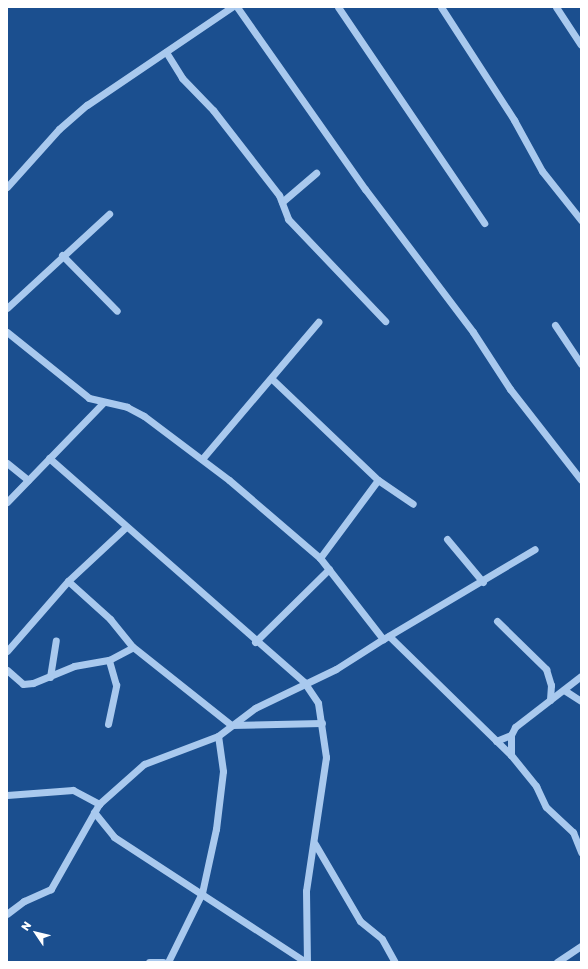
<!DOCTYPE html>
<style>
body{margin:0}
#map{position:relative;width:588px;height:969px;overflow:hidden;background:#1b4f8f;font-family:"Golos Text",sans-serif}
div>[style]{position:absolute}
.minor>*{height:7px;margin:-3.5px;padding:0 3.5px;transform-origin:3.5px;border-radius:3.5px;background:#a9c9ee}
span{translate:-50% -50%;white-space:nowrap;text-align:center;line-height:1.15;-webkit-text-stroke:3px #1b4f8f;paint-order:stroke}
.frame{position:absolute;inset:0;border:8px solid #fff;pointer-events:none}
.north{position:absolute;left:16px;top:913px;width:40px;height:40px;-webkit-text-stroke:3px #1b4f8f;paint-order:stroke;rotate:305deg;font-size:11px;font-weight:700;line-height:16px;text-align:center;color:#fff}
.north::after{content:'';display:block;margin:auto;width:14px;height:18px;background:#fff;clip-path:polygon(50% 0,100% 100%,50% 72%,0 100%)}
</style>
<div id="map">
<div class="minor">
<i style="left:237px;top:7px;width:223px;rotate:54.9deg"></i>
<i style="left:365px;top:189px;width:179px;rotate:52.9deg"></i>
<i style="left:473px;top:332px;width:68px;rotate:57deg"></i>
<i style="left:510px;top:389px;width:115px;rotate:52deg"></i>
<i style="left:338px;top:7px;width:261px;rotate:55.9deg"></i>
<i style="left:441px;top:7px;width:135px;rotate:57.1deg"></i>
<i style="left:514px;top:120px;width:58px;rotate:61.2deg"></i>
<i style="left:542px;top:171px;width:63px;rotate:51.5deg"></i>
<i style="left:556px;top:7px;width:45px;rotate:56.7deg"></i>
<i style="left:166px;top:52px;width:31px;rotate:58deg"></i>
<i style="left:182px;top:78px;width:45px;rotate:45.9deg"></i>
<i style="left:213px;top:110px;width:108px;rotate:52.2deg"></i>
<i style="left:279px;top:195px;width:26px;rotate:69deg"></i>
<i style="left:288px;top:219px;width:141px;rotate:46.4deg"></i>
<i style="left:7px;top:187px;width:78px;rotate:-48.1deg"></i>
<i style="left:59px;top:129px;width:37px;rotate:-41deg"></i>
<i style="left:87px;top:105px;width:175px;rotate:-34.1deg"></i>
<i style="left:282px;top:202px;width:45px;rotate:-40.5deg"></i>
<i style="left:62px;top:255px;width:78px;rotate:45.5deg"></i>
<i style="left:7px;top:308px;width:139px;rotate:-42.7deg"></i>
<i style="left:555px;top:325px;width:47px;rotate:56.3deg"></i>
<i style="left:7px;top:332px;width:105px;rotate:38.8deg"></i>
<i style="left:89px;top:398px;width:39px;rotate:13deg"></i>
<i style="left:127px;top:407px;width:19px;rotate:28deg"></i>
<i style="left:144px;top:416px;width:106px;rotate:37deg"></i>
<i style="left:229px;top:480px;width:120px;rotate:40.6deg"></i>
<i style="left:320px;top:558px;width:103px;rotate:52.1deg"></i>
<i style="left:383px;top:639px;width:56px;rotate:147.4deg"></i>
<i style="left:336px;top:669px;width:90px;rotate:154.3deg"></i>
<i style="left:255px;top:708px;width:46px;rotate:142.9deg"></i>
<i style="left:218px;top:736px;width:79px;rotate:159.3deg"></i>
<i style="left:144px;top:764px;width:60px;rotate:138.4deg"></i>
<i style="left:99px;top:804px;width:98px;rotate:119.5deg"></i>
<i style="left:51px;top:889px;width:30px;rotate:156deg"></i>
<i style="left:24px;top:901px;width:21px;rotate:143deg"></i>
<i style="left:272px;top:379px;width:146px;rotate:43.6deg"></i>
<i style="left:378px;top:480px;width:42px;rotate:34.4deg"></i>
<i style="left:49px;top:458px;width:339px;rotate:41.3deg"></i>
<i style="left:304px;top:682px;width:25px;rotate:56deg"></i>
<i style="left:318px;top:703px;width:55px;rotate:81.6deg"></i>
<i style="left:326px;top:757px;width:135px;rotate:98.5deg"></i>
<i style="left:306px;top:891px;width:71px;rotate:89.2deg"></i>
<i style="left:202px;top:459px;width:180px;rotate:-49.7deg"></i>
<i style="left:7px;top:463px;width:27px;rotate:39deg"></i>
<i style="left:7px;top:502px;width:138px;rotate:-45.9deg"></i>
<i style="left:447px;top:539px;width:56px;rotate:50.1deg"></i>
<i style="left:320px;top:558px;width:97px;rotate:-53.4deg"></i>
<i style="left:68px;top:581px;width:57px;rotate:42.1deg"></i>
<i style="left:110px;top:619px;width:36px;rotate:51deg"></i>
<i style="left:133px;top:647px;width:125px;rotate:38.5deg"></i>
<i style="left:231px;top:725px;width:91px;rotate:-1.3deg"></i>
<i style="left:497px;top:621px;width:69px;rotate:44.4deg"></i>
<i style="left:546px;top:669px;width:17px;rotate:73deg"></i>
<i style="left:551px;top:685px;width:15px;rotate:94deg"></i>
<i style="left:389px;top:636px;width:170px;rotate:44.3deg"></i>
<i style="left:511px;top:755px;width:40px;rotate:51deg"></i>
<i style="left:536px;top:786px;width:23px;rotate:65deg"></i>
<i style="left:546px;top:807px;width:37px;rotate:43deg"></i>
<i style="left:573px;top:832px;width:22px;rotate:68deg"></i>
<i style="left:385px;top:638px;width:174px;rotate:-30.7deg"></i>
<i style="left:255px;top:642px;width:104px;rotate:-44.6deg"></i>
<i style="left:7px;top:651px;width:93px;rotate:-48.9deg"></i>
<i style="left:68px;top:581px;width:79px;rotate:-43deg"></i>
<i style="left:7px;top:670px;width:21px;rotate:41deg"></i>
<i style="left:23px;top:684px;width:10px;rotate:-6deg"></i>
<i style="left:33px;top:683px;width:44px;rotate:-22.5deg"></i>
<i style="left:74px;top:666px;width:36px;rotate:-10deg"></i>
<i style="left:109px;top:660px;width:27px;rotate:-28deg"></i>
<i style="left:50px;top:677px;width:37px;rotate:-81deg"></i>
<i style="left:564px;top:690px;width:20px;rotate:33deg"></i>
<i style="left:108px;top:724px;width:40px;rotate:-78deg"></i>
<i style="left:116px;top:685px;width:26px;rotate:-106deg"></i>
<i style="left:496px;top:741px;width:16px;rotate:-22deg"></i>
<i style="left:511px;top:755px;width:20px;rotate:-90deg"></i>
<i style="left:511px;top:735px;width:9px;rotate:-63deg"></i>
<i style="left:515px;top:727px;width:83px;rotate:-37.7deg"></i>
<i style="left:7px;top:795px;width:66px;rotate:-4.3deg"></i>
<i style="left:73px;top:790px;width:30px;rotate:28deg"></i>
<i style="left:94px;top:812px;width:32px;rotate:51deg"></i>
<i style="left:114px;top:837px;width:229px;rotate:33.1deg"></i>
<i style="left:315px;top:844px;width:89px;rotate:59.7deg"></i>
<i style="left:360px;top:921px;width:28px;rotate:39deg"></i>
<i style="left:382px;top:939px;width:26px;rotate:61deg"></i>
<i style="left:149px;top:962px;width:14px"></i>
<i style="left:168px;top:962px;width:77px;rotate:-63.8deg"></i>
<i style="left:202px;top:893px;width:66px;rotate:-77.7deg"></i>
<i style="left:216px;top:829px;width:58px;rotate:-83.1deg"></i>
<i style="left:223px;top:771px;width:35px;rotate:-98deg"></i>
<i style="left:557px;top:962px;width:29px;rotate:-34deg"></i>
</div>
<div class="frame"></div>
<div class="north">N</div>
</div>
